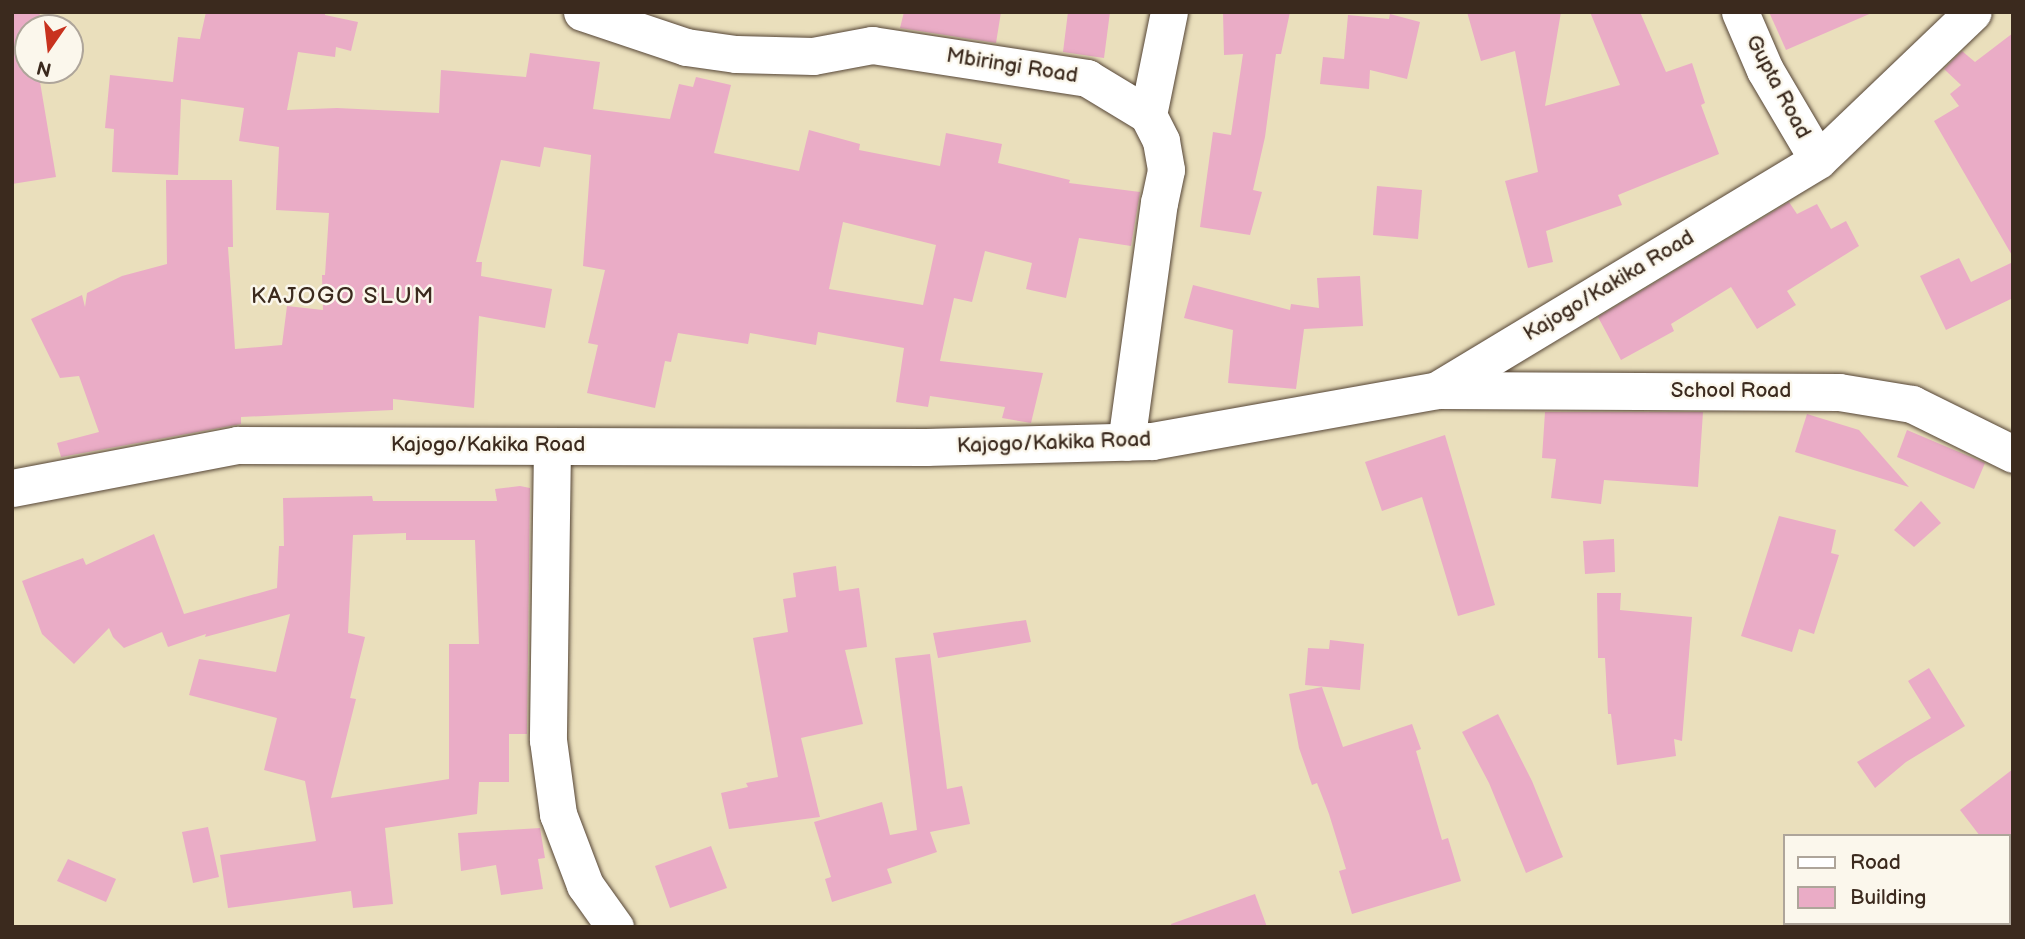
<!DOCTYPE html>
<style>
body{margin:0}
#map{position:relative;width:2025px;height:939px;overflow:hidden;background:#eadfbc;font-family:"Balsamiq Sans",sans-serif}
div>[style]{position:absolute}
.building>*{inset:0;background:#eaacc6}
.roads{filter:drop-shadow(0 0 2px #554536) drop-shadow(0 0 2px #554536)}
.minor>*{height:37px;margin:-18.5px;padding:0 18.5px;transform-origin:18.5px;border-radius:18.5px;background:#fff}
span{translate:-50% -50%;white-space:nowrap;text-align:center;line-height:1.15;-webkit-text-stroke:5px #fbf7ec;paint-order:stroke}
.street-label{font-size:21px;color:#3b2a1e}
.neighbourhood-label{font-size:23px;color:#3b2a1e;letter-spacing:2px}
.frame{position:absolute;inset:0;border:14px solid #3b2a1e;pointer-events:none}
.legend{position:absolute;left:1783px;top:834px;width:228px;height:91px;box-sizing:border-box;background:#fbf7ec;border:2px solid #aea59a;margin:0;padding:9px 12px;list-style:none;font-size:21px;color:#3b2a1e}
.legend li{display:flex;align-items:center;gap:14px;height:35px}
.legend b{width:35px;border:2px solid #aea59a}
.north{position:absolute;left:14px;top:14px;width:70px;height:70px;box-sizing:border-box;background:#fbf7ec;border:2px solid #aea59a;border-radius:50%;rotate:194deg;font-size:19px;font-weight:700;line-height:28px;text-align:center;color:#3b2a1e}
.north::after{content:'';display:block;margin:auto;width:24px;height:32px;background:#c8321e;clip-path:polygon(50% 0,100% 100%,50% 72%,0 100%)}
</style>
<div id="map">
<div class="building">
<i style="clip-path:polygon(12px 12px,40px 12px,38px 28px,28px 28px,28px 70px,38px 70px,56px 177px,12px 184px)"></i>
<i style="clip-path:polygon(evenodd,206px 12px,325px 12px,325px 15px,358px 22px,351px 51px,336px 47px,335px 57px,298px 52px,287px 110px,337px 108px,439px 113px,441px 70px,526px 77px,530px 53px,600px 62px,593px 109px,670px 119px,679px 84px,693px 87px,696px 77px,731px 85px,714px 153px,799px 171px,809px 130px,860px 144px,859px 150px,940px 166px,946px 133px,1002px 144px,998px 163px,1070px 180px,1069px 183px,1140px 192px,1131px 246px,1079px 238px,1066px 298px,1026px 289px,1032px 263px,985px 251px,972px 302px,954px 298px,940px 361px,1043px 373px,1031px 423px,1002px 418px,1005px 407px,930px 396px,928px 407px,896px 402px,904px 348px,818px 332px,816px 345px,750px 333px,748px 344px,678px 333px,671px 362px,665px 361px,655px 408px,587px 393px,598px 345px,588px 343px,605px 270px,583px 266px,591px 155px,544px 147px,540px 167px,501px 160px,476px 262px,482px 262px,481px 276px,552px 289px,545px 328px,479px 316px,474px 408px,393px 399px,393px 410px,241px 417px,241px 424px,61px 457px,57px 443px,99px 432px,79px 376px,60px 378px,31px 319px,82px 295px,85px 307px,87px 293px,122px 276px,167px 264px,166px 180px,232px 180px,233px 247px,228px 247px,235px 349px,282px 345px,287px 306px,323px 310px,322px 275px,325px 275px,329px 213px,276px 210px,279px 147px,239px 141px,244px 108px,181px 99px,178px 175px,112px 172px,114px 129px,105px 128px,110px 75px,173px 82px,178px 37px,200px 39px,206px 12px,843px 222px,936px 245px,923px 305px,829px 289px,843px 222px)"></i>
<i style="clip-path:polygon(904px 12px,1001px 12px,996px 43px,900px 28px)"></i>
<i style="clip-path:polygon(1068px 12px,1110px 12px,1104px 58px,1063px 52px)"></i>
<i style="clip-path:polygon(1223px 12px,1290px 12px,1281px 54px,1276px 54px,1265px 137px,1253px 190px,1262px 192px,1250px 235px,1200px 227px,1213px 132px,1231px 135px,1243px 54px,1224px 55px)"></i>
<i style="clip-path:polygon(1467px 12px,1561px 12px,1545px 106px,1620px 85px,1590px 12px,1640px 12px,1666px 72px,1692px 63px,1705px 103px,1701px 105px,1719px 154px,1618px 195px,1622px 205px,1546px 231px,1553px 262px,1528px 268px,1505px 181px,1538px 172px,1515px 51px,1481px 61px)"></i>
<i style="clip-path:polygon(1769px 12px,1874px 12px,1786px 50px)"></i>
<i style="clip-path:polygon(1390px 14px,1420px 22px,1407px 79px,1370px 70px,1369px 89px,1320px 84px,1323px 57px,1344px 59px,1348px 15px,1389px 19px)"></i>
<i style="clip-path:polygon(2013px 33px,2013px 257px,1934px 121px,1959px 106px,1950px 94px,1961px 85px,1944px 69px,1962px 51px,1975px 62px)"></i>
<i style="clip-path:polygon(1377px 186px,1422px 190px,1418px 239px,1373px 235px)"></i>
<i style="clip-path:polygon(1789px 202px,1797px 214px,1817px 204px,1831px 229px,1846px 221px,1859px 246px,1787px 291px,1796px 305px,1757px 329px,1731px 287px,1671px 324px,1674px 331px,1621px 360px,1598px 317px)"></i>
<i style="clip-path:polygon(1959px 258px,1971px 282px,2013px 262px,2013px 298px,1946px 330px,1920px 276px)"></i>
<i style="clip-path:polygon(1360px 276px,1363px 326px,1304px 329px,1296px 389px,1228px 383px,1233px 330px,1184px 318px,1193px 285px,1290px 310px,1291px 304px,1319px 308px,1317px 278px)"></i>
<i style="clip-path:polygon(1545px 412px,1703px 412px,1698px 487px,1604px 480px,1601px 504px,1551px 498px,1556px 459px,1542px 458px)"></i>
<i style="clip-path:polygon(1807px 414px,1859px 430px,1909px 487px,1795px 452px)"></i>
<i style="clip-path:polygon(1907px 430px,1985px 463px,1974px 489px,1897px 457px)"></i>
<i style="clip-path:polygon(1445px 435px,1495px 605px,1458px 616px,1422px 497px,1382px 511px,1365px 462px)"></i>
<i style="clip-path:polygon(evenodd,520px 486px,530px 488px,527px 734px,509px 734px,509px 782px,479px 782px,477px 814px,385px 828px,393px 904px,353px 908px,351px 891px,228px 908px,220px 855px,316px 841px,305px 781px,264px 770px,277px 718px,189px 695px,199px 659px,276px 672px,290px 614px,205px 637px,206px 634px,168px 647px,162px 632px,124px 648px,113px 637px,109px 628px,74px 664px,42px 634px,22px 581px,83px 558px,86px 565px,154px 534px,184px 614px,277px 588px,279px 546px,284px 546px,283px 498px,372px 496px,373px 501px,497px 501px,495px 489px,520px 486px,406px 533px,406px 540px,475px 540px,479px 644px,449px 644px,449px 779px,331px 798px,356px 699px,350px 698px,365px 637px,348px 633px,353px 535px,406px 533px)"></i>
<i style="clip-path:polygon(1921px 501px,1941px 523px,1914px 547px,1894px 530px)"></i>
<i style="clip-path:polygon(1779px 516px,1836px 530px,1831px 553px,1839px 555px,1814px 634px,1799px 629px,1792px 652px,1741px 636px)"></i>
<i style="clip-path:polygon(1614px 539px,1615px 572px,1585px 574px,1583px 541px)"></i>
<i style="clip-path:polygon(836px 566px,839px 591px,859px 588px,867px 647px,845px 650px,863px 724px,801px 738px,820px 817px,729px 829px,721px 793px,748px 787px,746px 783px,778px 777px,753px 638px,788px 632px,783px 599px,796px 597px,793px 573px)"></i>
<i style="clip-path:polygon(1597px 593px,1621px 593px,1620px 610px,1692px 617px,1682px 741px,1674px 739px,1676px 756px,1617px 765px,1611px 714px,1608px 714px,1605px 658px,1598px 658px)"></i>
<i style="clip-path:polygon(1026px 620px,1031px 642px,938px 658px,933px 633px)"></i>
<i style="clip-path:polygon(1330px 640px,1364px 644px,1360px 690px,1305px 685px,1308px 648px,1329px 649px)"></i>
<i style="clip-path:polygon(930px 654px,947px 789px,962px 786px,970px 824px,930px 832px,937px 852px,887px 869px,892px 883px,832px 902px,825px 879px,831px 877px,814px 822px,882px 802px,890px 835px,917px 830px,895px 658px)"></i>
<i style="clip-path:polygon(1929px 668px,1965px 726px,1906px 762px,1875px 788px,1857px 762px,1931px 718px,1908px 681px)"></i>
<i style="clip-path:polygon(1322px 687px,1343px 747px,1412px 724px,1421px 749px,1416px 751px,1442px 840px,1448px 838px,1461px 881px,1352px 914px,1339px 871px,1346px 869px,1329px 814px,1317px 783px,1312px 785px,1299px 748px,1289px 694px)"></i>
<i style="clip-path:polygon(1498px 714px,1532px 781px,1563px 857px,1526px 873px,1489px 783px,1462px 732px)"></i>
<i style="clip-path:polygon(2013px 769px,2013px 836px,1980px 836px,1960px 810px)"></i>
<i style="clip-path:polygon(208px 827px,219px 877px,193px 883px,182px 832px)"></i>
<i style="clip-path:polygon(540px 828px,545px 858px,538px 859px,543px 889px,501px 895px,496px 865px,461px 871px,458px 833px)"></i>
<i style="clip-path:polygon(711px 846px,727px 888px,670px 908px,655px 866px)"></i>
<i style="clip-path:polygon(68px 859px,116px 879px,106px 902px,57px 881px)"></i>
<i style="clip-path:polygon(1255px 894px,1267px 927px,1172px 927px,1171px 924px)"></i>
</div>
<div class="roads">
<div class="minor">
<i style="left:582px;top:12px;width:110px;rotate:18.6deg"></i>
<i style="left:686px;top:47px;width:50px;rotate:8deg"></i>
<i style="left:736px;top:54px;width:77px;rotate:1.5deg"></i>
<i style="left:813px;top:56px;width:60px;rotate:-10.6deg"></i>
<i style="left:872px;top:45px;width:218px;rotate:8.7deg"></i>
<i style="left:1087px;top:78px;width:71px;rotate:31.2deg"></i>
<i style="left:1148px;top:115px;width:29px;rotate:63deg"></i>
<i style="left:1161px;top:141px;width:29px;rotate:80deg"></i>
<i style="left:1166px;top:170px;width:33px;rotate:102deg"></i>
<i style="left:1159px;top:202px;width:242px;rotate:97.8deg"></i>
<i style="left:1740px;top:12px;width:63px;rotate:66.7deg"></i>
<i style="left:1765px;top:70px;width:104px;rotate:59.5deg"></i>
<i style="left:1148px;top:115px;width:105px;rotate:-78.5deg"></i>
<i style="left:1438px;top:390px;width:401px;rotate:0.3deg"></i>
<i style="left:1839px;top:392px;width:74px;rotate:9.3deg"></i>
<i style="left:1912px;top:404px;width:113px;rotate:26.3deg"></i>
<i style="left:552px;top:446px;width:294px;rotate:90.8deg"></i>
<i style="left:548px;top:740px;width:75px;rotate:82.3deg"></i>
<i style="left:558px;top:814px;width:76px;rotate:69.2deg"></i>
<i style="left:585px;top:885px;width:52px;rotate:54.5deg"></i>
<i style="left:12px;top:488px;width:229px;rotate:-10.8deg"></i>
<i style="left:237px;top:445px;width:689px;rotate:0.17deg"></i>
<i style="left:926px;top:447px;width:226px;rotate:-1.5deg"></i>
<i style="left:1152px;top:441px;width:290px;rotate:-10.1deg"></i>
<i style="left:1437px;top:390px;width:445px;rotate:-31.1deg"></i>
<i style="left:1818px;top:160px;width:214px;rotate:-43.7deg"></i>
</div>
</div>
<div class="street-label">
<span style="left:1012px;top:66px;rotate:9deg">Mbiringi Road</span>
<span style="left:1778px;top:87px;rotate:62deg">Gupta Road</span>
<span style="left:1609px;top:286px;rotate:-31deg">Kajogo/Kakika Road</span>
<span style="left:1731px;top:391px">School Road</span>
<span style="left:1054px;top:443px;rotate:-2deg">Kajogo/Kakika Road</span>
<span style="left:488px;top:445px">Kajogo/Kakika Road</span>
</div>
<div class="neighbourhood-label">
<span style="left:343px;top:296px">KAJOGO SLUM</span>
</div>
<div class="frame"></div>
<ul class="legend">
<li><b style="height:9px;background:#fff"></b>Road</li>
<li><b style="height:19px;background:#eaacc6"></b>Building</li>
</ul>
<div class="north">N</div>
</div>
